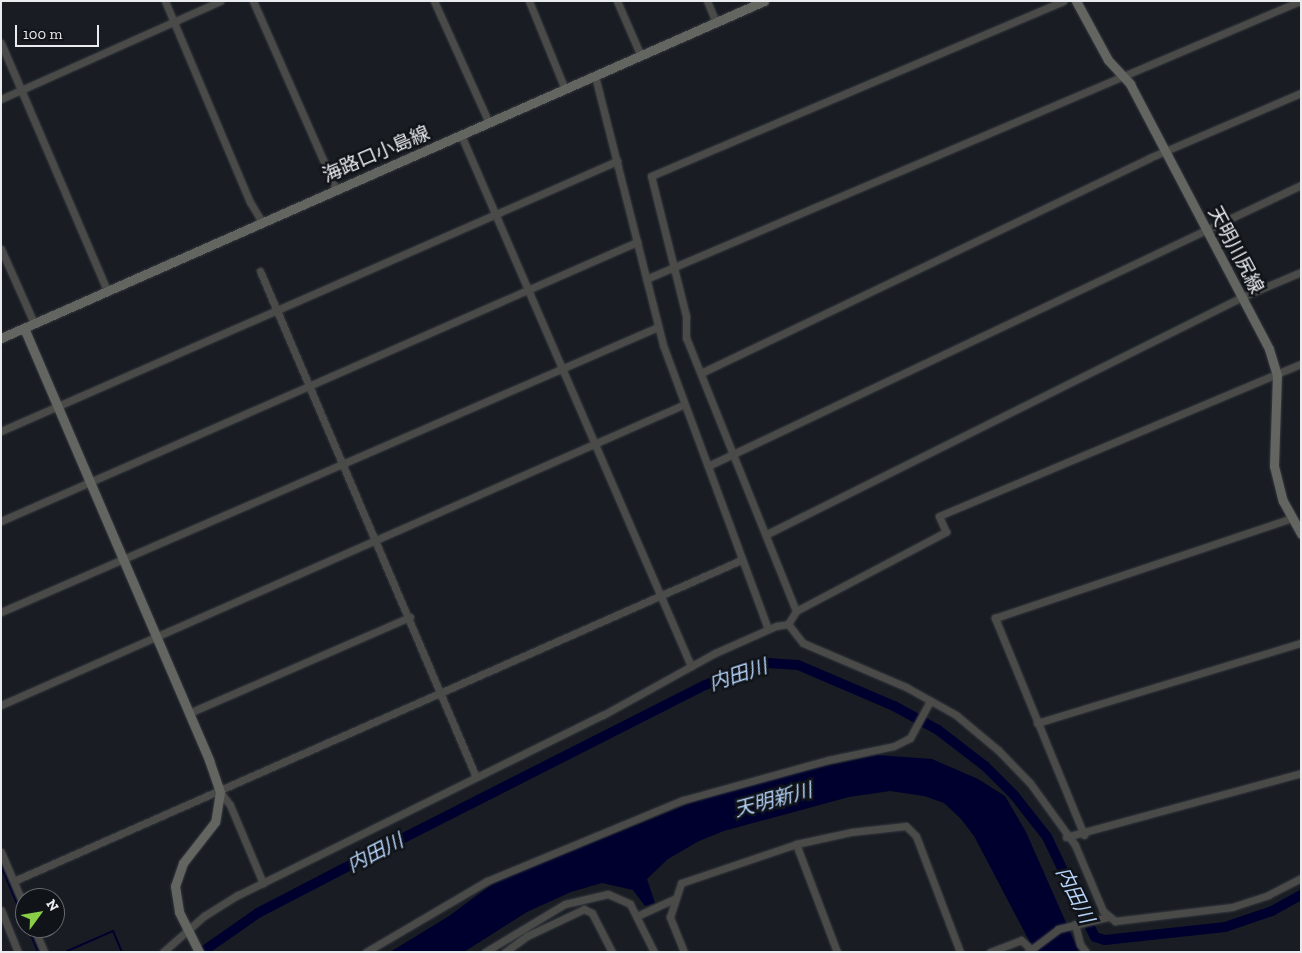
<!DOCTYPE html>
<meta charset="utf-8">
<style>
body{margin:0}
#map{position:relative;width:1302px;height:953px;overflow:hidden;background:#191d23;font-family:"Zilla Slab","Noto Sans JP",serif}
div>[style]{position:absolute}
.water>*{inset:0;background:#00002e}
.stream>*{height:2px;margin:-1px;padding:0 1px;transform-origin:1px;border-radius:1px;background:#00002e}
.river>*{height:10px;margin:-5px;padding:0 5px;transform-origin:5px;border-radius:5px;background:#00002e}
.roads{filter:drop-shadow(0 0 1px #363a40) drop-shadow(0 0 1px #363a40)}
.street>*{height:7px;margin:-3.5px;padding:0 3.5px;transform-origin:3.5px;border-radius:3.5px;background:#4a4b48}
.secondary>*{height:9px;margin:-4.5px;padding:0 4.5px;transform-origin:4.5px;border-radius:4.5px;background:#636561}
span{translate:-50% -50%;white-space:nowrap;text-align:center;line-height:1.15;-webkit-text-stroke:5px #101419;paint-order:stroke}
.street-label{font-size:19px;color:#e9ebef}
.water-label{font-size:20px;color:#b5d2f9;font-style:italic}
.frame{position:absolute;inset:0;border:2px solid #e9ebef;pointer-events:none}
.north{position:absolute;left:15px;top:888px;width:50px;height:50px;box-sizing:border-box;background:#101419;border:1px solid #676a6f;border-radius:50%;rotate:58deg;font-size:14px;font-weight:700;line-height:20px;text-align:center;color:#e9ebef}
.north::after{content:'';display:block;margin:auto;width:18px;height:22px;background:#8ace47;clip-path:polygon(50% 0,100% 100%,50% 72%,0 100%)}
.scale{position:absolute;left:15px;top:25px;width:84px;height:22px;box-sizing:border-box;border:2px solid #e9ebef;border-top:0;padding-left:6px;font-size:15px;line-height:18px;white-space:nowrap;color:#e9ebef;-webkit-text-stroke:4px #101419;paint-order:stroke}
</style>
<div id="map">
<div class="water">
<i style="clip-path:polygon(877px 755px,932px 759px,978px 779px,1005px 796px,1026px 832px,1079px 952px,1035px 952px,974px 836px,961px 819px,944px 803px,924px 796px,890px 791px,849px 797px,724px 831px,699px 841px,668px 859px,647px 879px,655px 903px,645px 906px,633px 890px,602px 883px,571px 892px,527px 912px,464px 952px,390px 952px,449px 916px,495px 882px,693px 802px,802px 771px)"></i>
</div>
<div class="stream">
<i style="left:1px;top:866px;width:61px;rotate:66.8deg"></i>
<i style="left:28px;top:928px;width:26px;rotate:67deg"></i>
<i style="left:65px;top:952px;width:52px;rotate:-23.6deg"></i>
<i style="left:113px;top:931px;width:23px;rotate:67deg"></i>
</div>
<div class="river">
<i style="left:202px;top:952px;width:68px;rotate:-34.9deg"></i>
<i style="left:258px;top:913px;width:110px;rotate:-27.5deg"></i>
<i style="left:356px;top:862px;width:391px;rotate:-26.9deg"></i>
<i style="left:705px;top:685px;width:67px;rotate:-19.2deg"></i>
<i style="left:768px;top:663px;width:30px;rotate:4deg"></i>
<i style="left:798px;top:665px;width:104px;rotate:23.1deg"></i>
<i style="left:894px;top:706px;width:50px;rotate:28.6deg"></i>
<i style="left:938px;top:730px;width:59px;rotate:37.5deg"></i>
<i style="left:985px;top:766px;width:41px;rotate:45deg"></i>
<i style="left:1014px;top:795px;width:53px;rotate:51.8deg"></i>
<i style="left:1047px;top:837px;width:111px;rotate:64.4deg"></i>
<i style="left:1095px;top:937px;width:10px;rotate:17deg"></i>
<i style="left:1105px;top:940px;width:121px;rotate:-6.2deg"></i>
<i style="left:1225px;top:927px;width:50px;rotate:-18.8deg"></i>
<i style="left:1272px;top:911px;width:33px;rotate:-29deg"></i>
</div>
<div class="roads">
<div class="street">
<i style="left:165px;top:1px;width:218px;rotate:67.1deg"></i>
<i style="left:250px;top:202px;width:23px;rotate:59deg"></i>
<i style="left:253px;top:1px;width:206px;rotate:66.2deg"></i>
<i style="left:434px;top:1px;width:134px;rotate:65.7deg"></i>
<i style="left:529px;top:1px;width:95px;rotate:67.8deg"></i>
<i style="left:617px;top:1px;width:60px;rotate:66.4deg"></i>
<i style="left:707px;top:1px;width:23px;rotate:67deg"></i>
<i style="left:1px;top:43px;width:269px;rotate:66.8deg"></i>
<i style="left:595px;top:76px;width:277px;rotate:75.8deg"></i>
<i style="left:663px;top:345px;width:303px;rotate:69.7deg"></i>
<i style="left:1px;top:99px;width:240px;rotate:-24.1deg"></i>
<i style="left:461px;top:135px;width:579px;rotate:66.58deg"></i>
<i style="left:1px;top:249px;width:81px;rotate:66deg"></i>
<i style="left:260px;top:271px;width:550px;rotate:66.88deg"></i>
<i style="left:646px;top:279px;width:711px;rotate:-23.03deg"></i>
<i style="left:701px;top:373px;width:497px;rotate:-25.6deg"></i>
<i style="left:1149px;top:158px;width:165px;rotate:-23.2deg"></i>
<i style="left:1px;top:431px;width:673px;rotate:-23.67deg"></i>
<i style="left:710px;top:465px;width:654px;rotate:-25.35deg"></i>
<i style="left:1px;top:521px;width:695px;rotate:-23.69deg"></i>
<i style="left:767px;top:534px;width:531px;rotate:-26.52deg"></i>
<i style="left:1242px;top:297px;width:64px;rotate:-23deg"></i>
<i style="left:796px;top:611px;width:294px;rotate:-111.9deg"></i>
<i style="left:686px;top:338px;width:22px;rotate:-90deg"></i>
<i style="left:686px;top:316px;width:144px;rotate:-104deg"></i>
<i style="left:651px;top:176px;width:448px;rotate:-23deg"></i>
<i style="left:1px;top:612px;width:716px;rotate:-23.45deg"></i>
<i style="left:788px;top:624px;width:24px;rotate:52deg"></i>
<i style="left:803px;top:643px;width:112px;rotate:23.1deg"></i>
<i style="left:906px;top:687px;width:57px;rotate:29.2deg"></i>
<i style="left:956px;top:715px;width:55px;rotate:39.8deg"></i>
<i style="left:998px;top:750px;width:46px;rotate:45.9deg"></i>
<i style="left:1030px;top:783px;width:77px;rotate:54deg"></i>
<i style="left:1075px;top:845px;width:72px;rotate:67deg"></i>
<i style="left:1103px;top:911px;width:16px;rotate:40deg"></i>
<i style="left:1115px;top:921px;width:118px;rotate:-6.8deg"></i>
<i style="left:1232px;top:907px;width:38px;rotate:-18deg"></i>
<i style="left:1268px;top:895px;width:37px;rotate:-27deg"></i>
<i style="left:1px;top:705px;width:747px;rotate:-23.75deg"></i>
<i style="left:189px;top:713px;width:241px;rotate:-23.5deg"></i>
<i style="left:1037px;top:723px;width:276px;rotate:-16.9deg"></i>
<i style="left:220px;top:792px;width:16px;rotate:52deg"></i>
<i style="left:230px;top:805px;width:85px;rotate:67.1deg"></i>
<i style="left:1084px;top:835px;width:235px;rotate:-112.3deg"></i>
<i style="left:995px;top:618px;width:313px;rotate:-18.6deg"></i>
<i style="left:1066px;top:837px;width:244px;rotate:-15.2deg"></i>
<i style="left:796px;top:844px;width:116px;rotate:69.2deg"></i>
<i style="left:1px;top:852px;width:61px;rotate:66.8deg"></i>
<i style="left:14px;top:881px;width:795px;rotate:-23.82deg"></i>
<i style="left:1px;top:910px;width:45px;rotate:68deg"></i>
<i style="left:637px;top:916px;width:41px;rotate:-24.7deg"></i>
<i style="left:1075px;top:924px;width:21px;rotate:76deg"></i>
<i style="left:1080px;top:944px;width:10px;rotate:53deg"></i>
<i style="left:34px;top:928px;width:26px;rotate:67deg"></i>
<i style="left:163px;top:952px;width:55px;rotate:-41.3deg"></i>
<i style="left:204px;top:916px;width:40px;rotate:-32deg"></i>
<i style="left:238px;top:895px;width:407px;rotate:-26.3deg"></i>
<i style="left:603px;top:715px;width:128px;rotate:-29deg"></i>
<i style="left:715px;top:653px;width:67px;rotate:-23.9deg"></i>
<i style="left:776px;top:626px;width:12px;rotate:-9deg"></i>
<i style="left:788px;top:624px;width:15px;rotate:-58deg"></i>
<i style="left:796px;top:611px;width:170px;rotate:-27.8deg"></i>
<i style="left:946px;top:532px;width:17px;rotate:-114deg"></i>
<i style="left:939px;top:516px;width:393px;rotate:-22.8deg"></i>
<i style="left:366px;top:952px;width:140px;rotate:-30.4deg"></i>
<i style="left:487px;top:881px;width:212px;rotate:-22.5deg"></i>
<i style="left:683px;top:800px;width:150px;rotate:-15.4deg"></i>
<i style="left:828px;top:760px;width:67px;rotate:-12deg"></i>
<i style="left:894px;top:746px;width:18px;rotate:-27deg"></i>
<i style="left:910px;top:738px;width:42px;rotate:-61.6deg"></i>
<i style="left:485px;top:952px;width:93px;rotate:-31deg"></i>
<i style="left:565px;top:904px;width:44px;rotate:-13.1deg"></i>
<i style="left:608px;top:894px;width:24px;rotate:24deg"></i>
<i style="left:630px;top:904px;width:54px;rotate:63.4deg"></i>
<i style="left:505px;top:952px;width:27px;rotate:-36deg"></i>
<i style="left:527px;top:936px;width:63px;rotate:-25.3deg"></i>
<i style="left:584px;top:909px;width:9px;rotate:27deg"></i>
<i style="left:592px;top:913px;width:44px;rotate:62.9deg"></i>
<i style="left:684px;top:952px;width:38px;rotate:-112deg"></i>
<i style="left:670px;top:917px;width:36px;rotate:-72deg"></i>
<i style="left:681px;top:883px;width:121px;rotate:-18.7deg"></i>
<i style="left:796px;top:844px;width:56px;rotate:-12.3deg"></i>
<i style="left:851px;top:832px;width:55px;rotate:-6.2deg"></i>
<i style="left:906px;top:826px;width:14px;rotate:45deg"></i>
<i style="left:916px;top:836px;width:124px;rotate:69.2deg"></i>
<i style="left:990px;top:952px;width:33px;rotate:-21deg"></i>
<i style="left:1021px;top:940px;width:12px;rotate:42deg"></i>
<i style="left:1028px;top:952px;width:38px;rotate:-37deg"></i>
<i style="left:1058px;top:929px;width:51px;rotate:-13.5deg"></i>
</div>
<div class="secondary">
<i style="left:1076px;top:1px;width:67px;rotate:61.5deg"></i>
<i style="left:1108px;top:60px;width:33px;rotate:47deg"></i>
<i style="left:1130px;top:84px;width:299px;rotate:62.3deg"></i>
<i style="left:1269px;top:349px;width:27px;rotate:73deg"></i>
<i style="left:1277px;top:375px;width:91px;rotate:91.9deg"></i>
<i style="left:1274px;top:466px;width:36px;rotate:76deg"></i>
<i style="left:1283px;top:501px;width:38px;rotate:61deg"></i>
<i style="left:24px;top:328px;width:470px;rotate:66.8deg"></i>
<i style="left:209px;top:760px;width:34px;rotate:71deg"></i>
<i style="left:220px;top:792px;width:30px;rotate:99deg"></i>
<i style="left:215px;top:822px;width:52px;rotate:128deg"></i>
<i style="left:183px;top:863px;width:24px;rotate:109deg"></i>
<i style="left:175px;top:886px;width:26px;rotate:81deg"></i>
<i style="left:179px;top:912px;width:45px;rotate:63.4deg"></i>
<i style="left:1px;top:338px;width:834px;rotate:-23.83deg"></i>
</div>
</div>
<div class="street-label">
<span style="left:376px;top:154px;rotate:-23deg">海路口小島線</span>
<span style="left:1236px;top:250px;rotate:62deg">天明川尻線</span>
</div>
<div class="water-label">
<span style="left:738px;top:675px;rotate:-18deg">内田川</span>
<span style="left:773px;top:800px;rotate:-15deg">天明新川</span>
<span style="left:375px;top:853px;rotate:-27deg">内田川</span>
<span style="left:1075px;top:895px;rotate:64deg">内田川</span>
</div>
<div class="frame"></div>
<div class="north">N</div>
<div class="scale">100 m</div>
</div>
